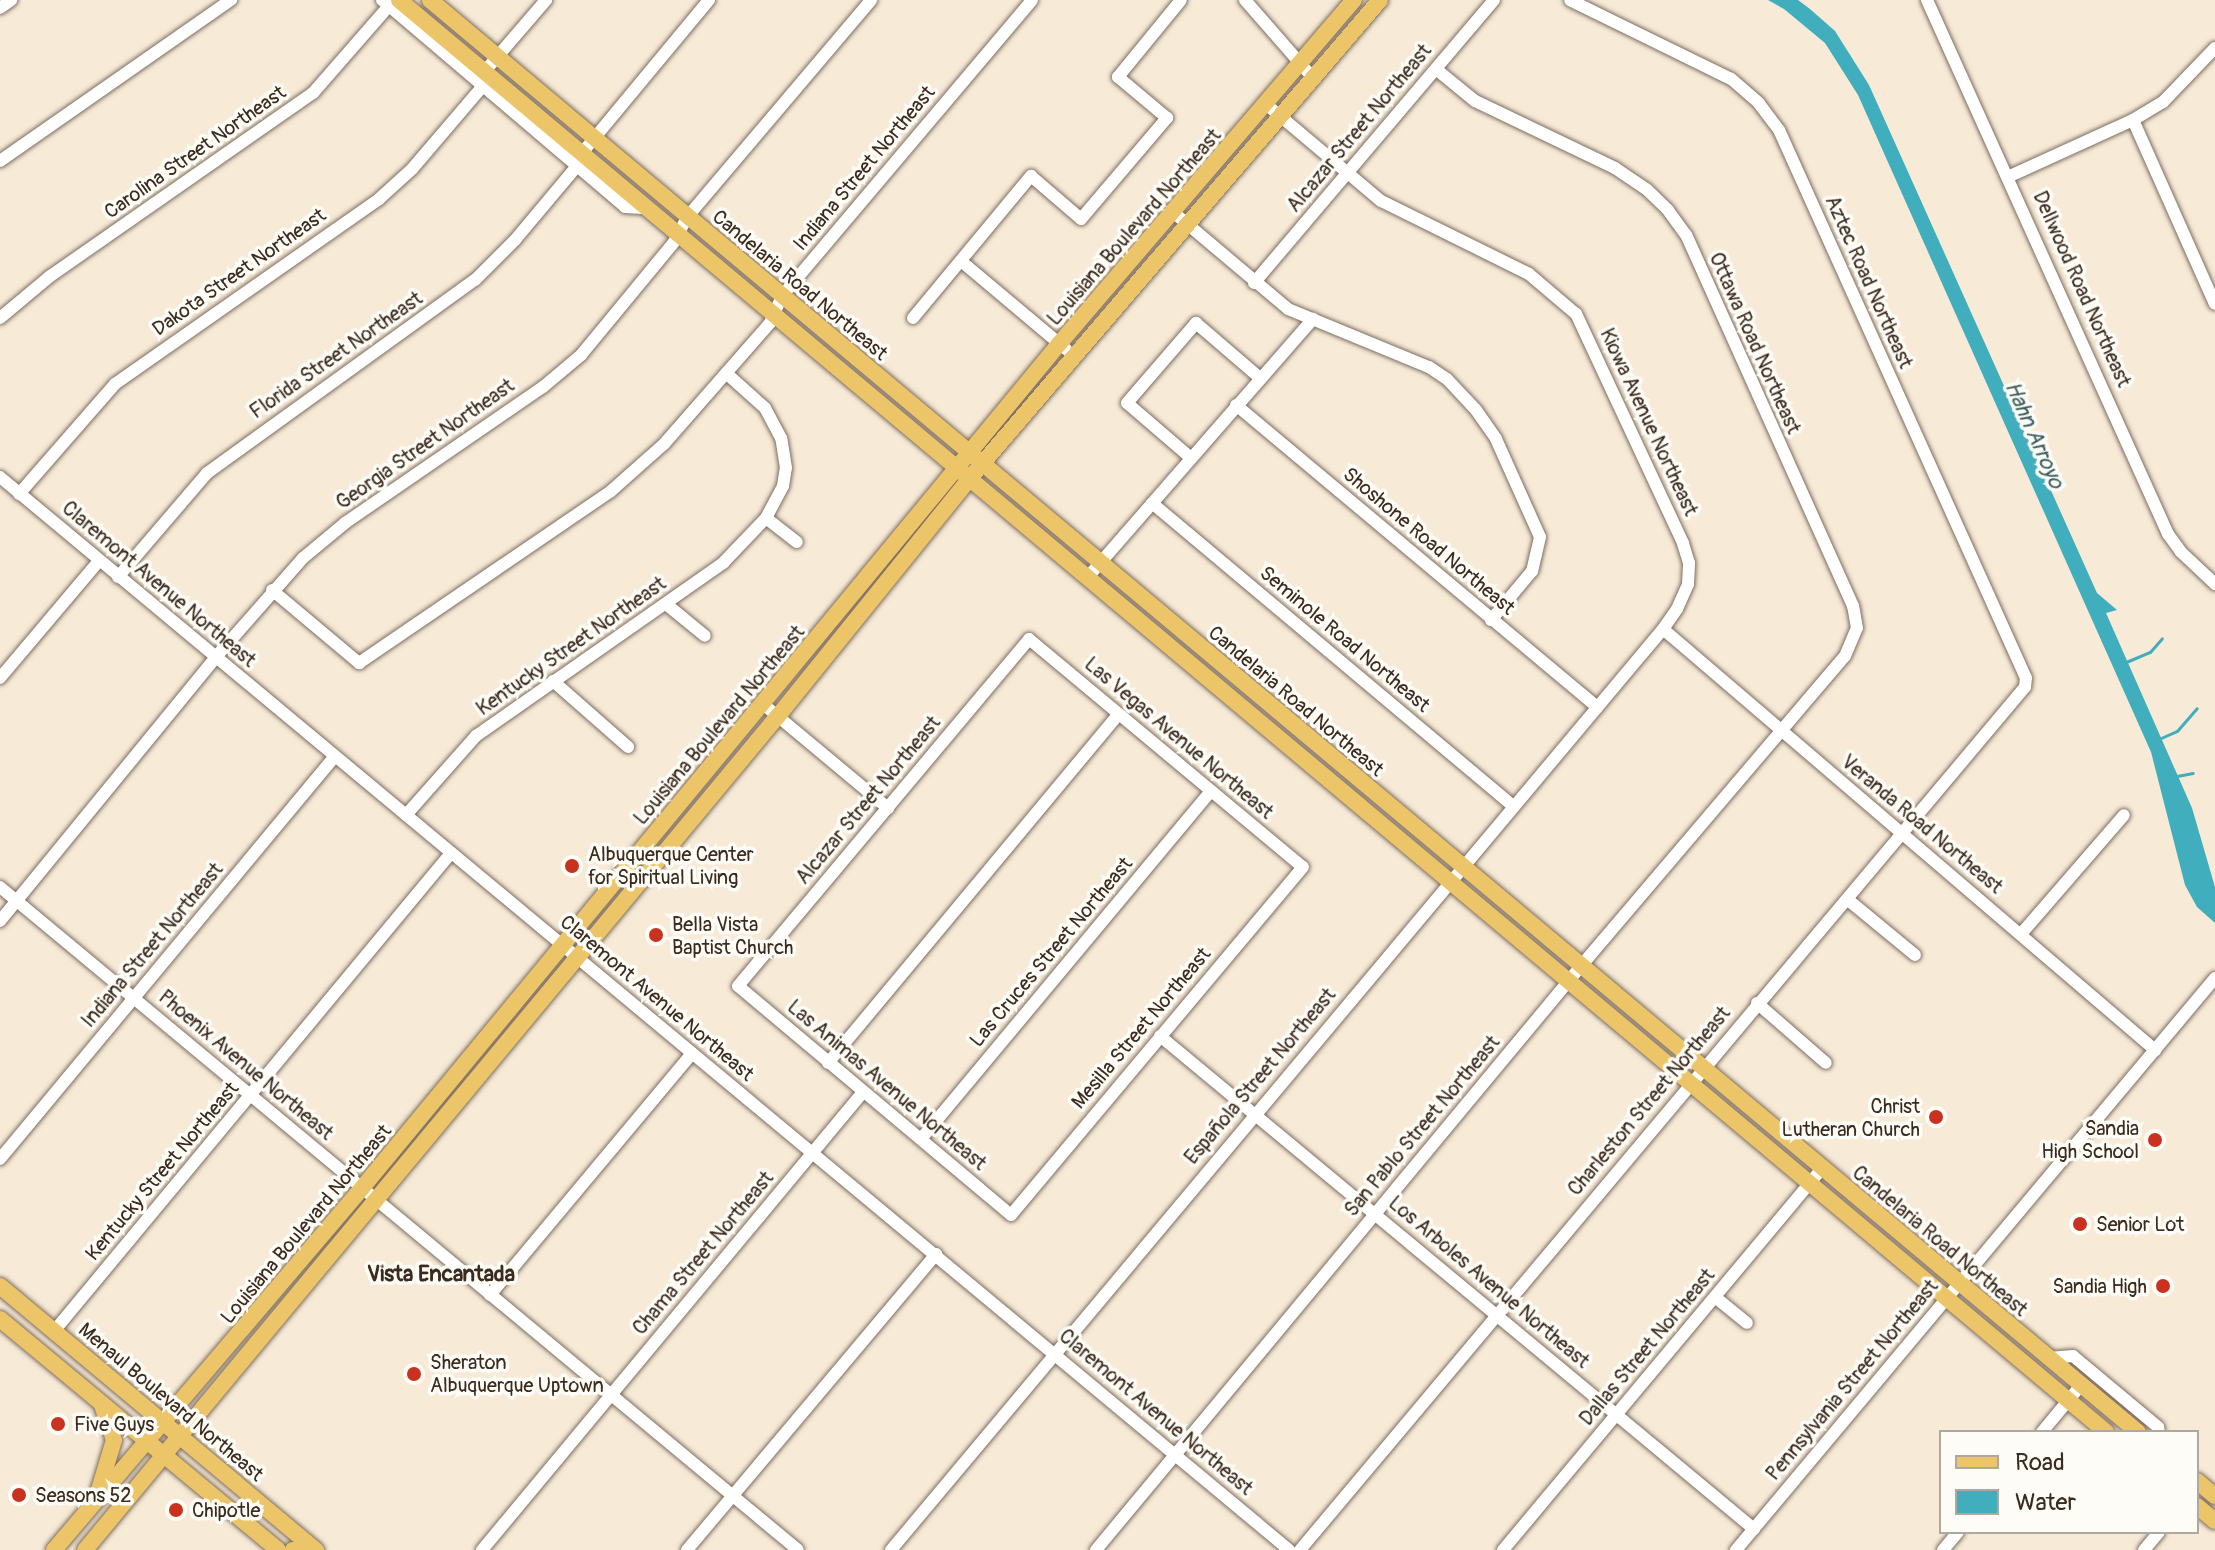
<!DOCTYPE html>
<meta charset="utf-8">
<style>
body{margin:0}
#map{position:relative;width:2215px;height:1550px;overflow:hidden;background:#f7ead7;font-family:Pangolin,sans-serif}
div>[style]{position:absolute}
.water>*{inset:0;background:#40aebd}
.stream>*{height:3px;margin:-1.5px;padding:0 1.5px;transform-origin:1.5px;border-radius:1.5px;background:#40aebd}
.roads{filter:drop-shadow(0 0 2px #7d6d5f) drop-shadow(0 0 2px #7d6d5f)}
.minor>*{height:12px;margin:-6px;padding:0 6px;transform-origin:6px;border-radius:6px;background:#fff}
.major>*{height:16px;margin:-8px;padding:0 8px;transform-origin:8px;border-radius:8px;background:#edc569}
.dots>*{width:22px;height:22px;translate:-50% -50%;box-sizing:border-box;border:4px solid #fdfcf7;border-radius:50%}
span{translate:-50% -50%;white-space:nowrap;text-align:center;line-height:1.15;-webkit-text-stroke:7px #fdfcf7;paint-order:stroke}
.street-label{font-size:20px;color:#3b2a1e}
.poi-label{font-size:20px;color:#3b2a1e}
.left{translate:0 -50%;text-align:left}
.right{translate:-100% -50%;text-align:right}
.water-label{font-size:22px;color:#3d5f5e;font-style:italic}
.neighbourhood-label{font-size:22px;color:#3b2a1e;font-weight:700}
.legend{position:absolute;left:1939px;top:1430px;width:260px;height:104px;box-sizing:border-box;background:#fdfcf7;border:2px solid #afa8a0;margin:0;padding:10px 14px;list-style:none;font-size:24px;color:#3b2a1e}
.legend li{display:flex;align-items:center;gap:16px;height:40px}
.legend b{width:40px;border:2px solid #afa8a0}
</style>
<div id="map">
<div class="water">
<i style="clip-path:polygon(1768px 0,1798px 0,1810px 9px,1835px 31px,1869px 85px,2097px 593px,2117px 610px,2106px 613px,2192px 808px,2215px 887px,2215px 923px,2197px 907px,2185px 885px,2151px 752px,1858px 95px,1825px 43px,1784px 9px)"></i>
</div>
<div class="stream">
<i style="left:2126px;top:662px;width:26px;rotate:-23deg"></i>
<i style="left:2150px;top:652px;width:18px;rotate:-49deg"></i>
<i style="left:2161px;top:738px;width:17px;rotate:-24deg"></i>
<i style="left:2177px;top:731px;width:30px;rotate:-49deg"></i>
<i style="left:2177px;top:776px;width:16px;rotate:-11deg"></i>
</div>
<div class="roads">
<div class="minor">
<i style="left:382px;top:0;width:319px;rotate:40.4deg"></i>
<i style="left:625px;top:207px;width:22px;rotate:3deg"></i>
<i style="left:1245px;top:0;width:103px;rotate:48.9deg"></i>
<i style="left:1927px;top:0;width:586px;rotate:65.71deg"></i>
<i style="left:2168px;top:534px;width:22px;rotate:54deg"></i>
<i style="left:2181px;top:552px;width:47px;rotate:43.3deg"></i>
<i style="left:0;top:8px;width:14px;rotate:-36deg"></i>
<i style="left:485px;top:71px;width:94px;rotate:-49.3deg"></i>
<i style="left:2133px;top:120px;width:201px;rotate:66deg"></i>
<i style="left:582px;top:153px;width:199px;rotate:-50.3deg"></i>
<i style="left:0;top:161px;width:282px;rotate:-34.9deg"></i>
<i style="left:2010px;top:176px;width:135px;rotate:-24.5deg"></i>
<i style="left:2133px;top:120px;width:35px;rotate:-31deg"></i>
<i style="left:2163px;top:102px;width:75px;rotate:-46.1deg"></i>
<i style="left:1173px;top:212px;width:150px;rotate:40.1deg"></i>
<i style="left:1288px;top:309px;width:152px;rotate:22.4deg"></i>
<i style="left:1429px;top:367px;width:22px;rotate:34deg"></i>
<i style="left:1447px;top:379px;width:42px;rotate:46.9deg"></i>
<i style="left:1476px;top:410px;width:35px;rotate:55deg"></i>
<i style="left:1496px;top:439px;width:107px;rotate:65.8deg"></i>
<i style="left:1540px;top:537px;width:35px;rotate:103deg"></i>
<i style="left:1532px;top:571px;width:64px;rotate:129.9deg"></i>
<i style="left:961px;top:261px;width:137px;rotate:40deg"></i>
<i style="left:1254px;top:283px;width:371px;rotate:-49.7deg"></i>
<i style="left:0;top:318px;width:64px;rotate:-39.9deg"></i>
<i style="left:49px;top:277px;width:322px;rotate:-34.9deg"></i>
<i style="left:313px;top:93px;width:123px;rotate:-48.9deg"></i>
<i style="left:913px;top:318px;width:185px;rotate:-50.3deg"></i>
<i style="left:1031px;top:176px;width:66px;rotate:40.7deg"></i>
<i style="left:1081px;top:219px;width:133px;rotate:-49.6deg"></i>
<i style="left:1167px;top:118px;width:64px;rotate:-140.1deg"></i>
<i style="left:1118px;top:77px;width:99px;rotate:-50.7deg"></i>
<i style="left:1236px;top:405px;width:471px;rotate:39.9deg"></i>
<i style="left:1191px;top:458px;width:84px;rotate:-139.3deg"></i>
<i style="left:1127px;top:403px;width:106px;rotate:-49.2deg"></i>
<i style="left:1196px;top:323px;width:84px;rotate:40.7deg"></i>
<i style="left:0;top:477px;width:1677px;rotate:39.77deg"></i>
<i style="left:19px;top:494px;width:146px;rotate:-48.9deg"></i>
<i style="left:115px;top:384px;width:322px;rotate:-35deg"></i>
<i style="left:379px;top:199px;width:45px;rotate:-42.3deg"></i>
<i style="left:412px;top:169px;width:109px;rotate:-49.5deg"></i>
<i style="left:1152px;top:503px;width:470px;rotate:40deg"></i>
<i style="left:766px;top:518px;width:39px;rotate:38deg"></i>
<i style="left:118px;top:577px;width:137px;rotate:-49.4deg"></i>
<i style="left:207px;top:473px;width:330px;rotate:-35.8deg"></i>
<i style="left:475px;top:280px;width:57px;rotate:-45deg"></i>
<i style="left:515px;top:240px;width:97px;rotate:-50deg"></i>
<i style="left:1087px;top:578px;width:344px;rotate:-48.9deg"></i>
<i style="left:272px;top:590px;width:114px;rotate:40deg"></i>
<i style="left:359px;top:663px;width:305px;rotate:-34.3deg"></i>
<i style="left:611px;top:491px;width:71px;rotate:-41.6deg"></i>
<i style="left:664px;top:444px;width:161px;rotate:-48.8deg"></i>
<i style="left:770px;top:323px;width:30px;rotate:-66deg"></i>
<i style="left:782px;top:296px;width:387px;rotate:-49.8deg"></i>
<i style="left:666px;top:604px;width:50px;rotate:39.4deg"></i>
<i style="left:1663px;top:629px;width:648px;rotate:40.55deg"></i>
<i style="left:1029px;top:639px;width:356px;rotate:39.8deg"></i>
<i style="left:1303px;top:867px;width:454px;rotate:130deg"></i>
<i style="left:1011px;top:1215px;width:356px;rotate:-140deg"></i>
<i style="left:738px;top:986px;width:453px;rotate:-50deg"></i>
<i style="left:0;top:678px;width:153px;rotate:-49.8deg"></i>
<i style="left:553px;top:681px;width:100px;rotate:41.3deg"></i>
<i style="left:763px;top:704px;width:163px;rotate:39.8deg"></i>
<i style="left:406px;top:815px;width:106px;rotate:-48.5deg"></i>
<i style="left:476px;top:736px;width:302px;rotate:-35deg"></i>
<i style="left:723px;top:563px;width:62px;rotate:-46.3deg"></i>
<i style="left:766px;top:518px;width:36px;rotate:-62deg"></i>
<i style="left:783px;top:486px;width:18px;rotate:-81deg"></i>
<i style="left:786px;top:468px;width:30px;rotate:-99deg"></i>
<i style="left:781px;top:438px;width:34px;rotate:-118deg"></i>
<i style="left:765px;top:408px;width:52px;rotate:-138.1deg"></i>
<i style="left:0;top:887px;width:1037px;rotate:39.72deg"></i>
<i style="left:1847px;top:899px;width:88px;rotate:39.5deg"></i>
<i style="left:0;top:921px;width:352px;rotate:-50.7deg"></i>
<i style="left:223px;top:649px;width:121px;rotate:-48.7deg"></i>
<i style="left:303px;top:558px;width:55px;rotate:-39.8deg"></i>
<i style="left:345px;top:523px;width:240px;rotate:-34.5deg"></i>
<i style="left:543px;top:387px;width:50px;rotate:-40.1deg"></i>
<i style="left:581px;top:355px;width:146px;rotate:-50.5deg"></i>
<i style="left:674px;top:242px;width:30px;rotate:-62deg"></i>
<i style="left:688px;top:216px;width:283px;rotate:-49.7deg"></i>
<i style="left:2021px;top:934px;width:157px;rotate:-49.1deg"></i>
<i style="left:1757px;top:1003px;width:91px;rotate:41deg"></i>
<i style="left:1160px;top:1036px;width:772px;rotate:39.69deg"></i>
<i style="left:828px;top:1063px;width:454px;rotate:-50.2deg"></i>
<i style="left:921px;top:1139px;width:453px;rotate:-50.2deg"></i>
<i style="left:0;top:1159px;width:524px;rotate:-50.26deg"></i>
<i style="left:490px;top:1295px;width:315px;rotate:-50.1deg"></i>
<i style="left:1715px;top:1297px;width:41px;rotate:39.1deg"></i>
<i style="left:55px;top:1330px;width:620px;rotate:-50.3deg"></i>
<i style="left:2049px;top:1358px;width:24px;rotate:-5deg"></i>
<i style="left:2073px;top:1356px;width:111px;rotate:39.9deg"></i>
<i style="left:2158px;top:1427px;width:5px;rotate:79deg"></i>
<i style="left:2042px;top:1432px;width:61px;rotate:-50.3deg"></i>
<i style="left:482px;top:1550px;width:596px;rotate:-50.24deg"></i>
<i style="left:687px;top:1550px;width:387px;rotate:-49.9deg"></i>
<i style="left:891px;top:1550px;width:1202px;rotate:-50.03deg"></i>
<i style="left:1663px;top:629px;width:24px;rotate:-55deg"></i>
<i style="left:1677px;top:609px;width:27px;rotate:-66deg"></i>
<i style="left:1688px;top:584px;width:21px;rotate:-87deg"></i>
<i style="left:1689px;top:563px;width:21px;rotate:-107deg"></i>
<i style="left:1683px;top:543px;width:253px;rotate:-115deg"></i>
<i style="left:1576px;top:314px;width:62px;rotate:-139.6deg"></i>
<i style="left:1529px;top:274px;width:165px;rotate:-153.7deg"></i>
<i style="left:1381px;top:201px;width:150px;rotate:-139.9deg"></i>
<i style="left:1096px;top:1550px;width:759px;rotate:-50.29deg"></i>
<i style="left:1581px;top:966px;width:407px;rotate:-49.6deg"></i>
<i style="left:1845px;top:656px;width:30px;rotate:-67deg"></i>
<i style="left:1857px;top:628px;width:22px;rotate:-100deg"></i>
<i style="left:1853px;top:606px;width:407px;rotate:-114.2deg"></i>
<i style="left:1686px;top:235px;width:31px;rotate:-126deg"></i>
<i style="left:1668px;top:210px;width:30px;rotate:-136deg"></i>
<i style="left:1646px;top:189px;width:37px;rotate:-146deg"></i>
<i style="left:1615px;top:168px;width:155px;rotate:-154.4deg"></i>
<i style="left:1475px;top:101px;width:50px;rotate:-140.6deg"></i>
<i style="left:1300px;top:1550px;width:1127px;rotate:-49.97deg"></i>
<i style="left:2025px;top:687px;width:9px;rotate:-84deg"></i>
<i style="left:2026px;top:678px;width:601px;rotate:-114.26deg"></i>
<i style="left:1779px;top:130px;width:34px;rotate:-127deg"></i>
<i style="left:1759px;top:103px;width:37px;rotate:-139deg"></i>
<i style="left:1731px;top:79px;width:179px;rotate:-153.9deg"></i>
<i style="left:1503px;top:1550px;width:497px;rotate:-50.1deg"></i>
<i style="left:1736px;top:1550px;width:746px;rotate:-50.06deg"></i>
<i style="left:1943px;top:1550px;width:23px;rotate:-50deg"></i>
<i style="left:2144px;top:1550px;width:23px;rotate:-50deg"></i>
</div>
<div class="major">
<i style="left:399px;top:0;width:2228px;rotate:39.99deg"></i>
<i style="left:430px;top:0;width:2229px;rotate:39.98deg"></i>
<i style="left:0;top:1286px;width:412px;rotate:39.9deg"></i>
<i style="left:0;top:1319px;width:361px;rotate:39.7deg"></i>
<i style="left:2197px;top:1481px;width:23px;rotate:40deg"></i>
<i style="left:98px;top:1493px;width:55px;rotate:-73.2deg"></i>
<i style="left:114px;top:1440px;width:37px;rotate:-109deg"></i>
<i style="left:2197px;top:1506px;width:23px;rotate:40deg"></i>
<i style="left:54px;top:1550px;width:475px;rotate:-49.6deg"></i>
<i style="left:362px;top:1188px;width:1095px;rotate:-50.45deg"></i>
<i style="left:1059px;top:344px;width:453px;rotate:-49.4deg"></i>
<i style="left:85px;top:1550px;width:1084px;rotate:-50.28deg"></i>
<i style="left:778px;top:716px;width:304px;rotate:-51.1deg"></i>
<i style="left:969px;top:479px;width:631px;rotate:-49.37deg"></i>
<i style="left:293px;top:1550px;width:3px"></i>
</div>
</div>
<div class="dots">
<i style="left:572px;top:866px;background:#c8321e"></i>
<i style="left:656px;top:935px;background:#c8321e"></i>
<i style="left:1936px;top:1117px;background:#c8321e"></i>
<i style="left:2155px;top:1140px;background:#c8321e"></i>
<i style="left:2080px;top:1224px;background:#c8321e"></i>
<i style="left:2163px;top:1286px;background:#c8321e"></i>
<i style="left:414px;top:1374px;background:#c8321e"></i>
<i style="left:58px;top:1424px;background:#c8321e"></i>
<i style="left:19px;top:1495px;background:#c8321e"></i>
<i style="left:176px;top:1510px;background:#c8321e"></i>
</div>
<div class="street-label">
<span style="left:1359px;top:128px;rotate:-50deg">Alcazar Street Northeast</span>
<span style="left:195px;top:152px;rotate:-35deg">Carolina Street Northeast</span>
<span style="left:864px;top:168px;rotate:-50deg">Indiana Street Northeast</span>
<span style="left:1134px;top:227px;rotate:-49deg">Louisiana Boulevard Northeast</span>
<span style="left:239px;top:272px;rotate:-35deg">Dakota Street Northeast</span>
<span style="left:1869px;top:282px;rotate:66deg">Aztec Road Northeast</span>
<span style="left:800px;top:285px;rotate:40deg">Candelaria Road Northeast</span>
<span style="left:2082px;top:289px;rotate:66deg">Dellwood Road Northeast</span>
<span style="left:1755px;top:343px;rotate:66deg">Ottawa Road Northeast</span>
<span style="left:336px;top:355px;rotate:-35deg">Florida Street Northeast</span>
<span style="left:1649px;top:422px;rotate:65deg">Kiowa Avenue Northeast</span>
<span style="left:425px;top:444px;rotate:-35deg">Georgia Street Northeast</span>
<span style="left:1429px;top:541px;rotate:40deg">Shoshone Road Northeast</span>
<span style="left:159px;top:584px;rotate:40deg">Claremont Avenue Northeast</span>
<span style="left:1345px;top:639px;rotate:40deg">Seminole Road Northeast</span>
<span style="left:571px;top:646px;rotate:-35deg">Kentucky Street Northeast</span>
<span style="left:1296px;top:701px;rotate:40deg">Candelaria Road Northeast</span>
<span style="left:719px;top:725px;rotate:-50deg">Louisiana Boulevard Northeast</span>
<span style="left:1179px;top:738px;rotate:40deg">Las Vegas Avenue Northeast</span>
<span style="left:868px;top:800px;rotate:-50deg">Alcazar Street Northeast</span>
<span style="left:1922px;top:824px;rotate:40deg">Veranda Road Northeast</span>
<span style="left:152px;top:945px;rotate:-50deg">Indiana Street Northeast</span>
<span style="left:1051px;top:952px;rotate:-50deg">Las Cruces Street Northeast</span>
<span style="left:657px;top:998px;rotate:40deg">Claremont Avenue Northeast</span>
<span style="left:1141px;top:1028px;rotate:-50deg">Mesilla Street Northeast</span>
<span style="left:246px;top:1065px;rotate:40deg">Phoenix Avenue Northeast</span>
<span style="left:1260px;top:1076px;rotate:-50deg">Española Street Northeast</span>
<span style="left:887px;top:1085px;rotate:40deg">Las Animas Avenue Northeast</span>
<span style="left:1649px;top:1101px;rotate:-50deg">Charleston Street Northeast</span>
<span style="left:1422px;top:1126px;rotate:-50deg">San Pablo Street Northeast</span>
<span style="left:162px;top:1171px;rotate:-50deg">Kentucky Street Northeast</span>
<span style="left:306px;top:1224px;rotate:-50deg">Louisiana Boulevard Northeast</span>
<span style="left:1940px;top:1241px;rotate:40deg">Candelaria Road Northeast</span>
<span style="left:703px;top:1253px;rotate:-50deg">Chama Street Northeast</span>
<span style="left:1489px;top:1282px;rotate:40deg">Los Arboles Avenue Northeast</span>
<span style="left:1647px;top:1347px;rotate:-50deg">Dallas Street Northeast</span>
<span style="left:1852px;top:1380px;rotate:-50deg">Pennsylvania Street Northeast</span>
<span style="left:171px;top:1402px;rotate:40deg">Menaul Boulevard Northeast</span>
<span style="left:1156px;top:1412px;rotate:40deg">Claremont Avenue Northeast</span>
</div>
<div class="poi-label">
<span class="left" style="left:588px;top:866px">Albuquerque Center<br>for Spiritual Living</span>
<span class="left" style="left:672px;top:936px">Bella Vista<br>Baptist Church</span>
<span class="right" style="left:1920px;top:1118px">Christ<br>Lutheran Church</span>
<span class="right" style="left:2139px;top:1140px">Sandia<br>High School</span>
<span class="left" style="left:2096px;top:1224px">Senior Lot</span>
<span class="right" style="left:2147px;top:1286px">Sandia High</span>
<span class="left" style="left:430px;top:1374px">Sheraton<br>Albuquerque Uptown</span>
<span class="left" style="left:74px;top:1424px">Five Guys</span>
<span class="left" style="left:35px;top:1495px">Seasons 52</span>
<span class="left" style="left:192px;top:1510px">Chipotle</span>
</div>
<div class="water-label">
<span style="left:2034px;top:435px;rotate:66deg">Hahn Arroyo</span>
</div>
<div class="neighbourhood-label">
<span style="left:441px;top:1275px">Vista Encantada</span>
</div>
<ul class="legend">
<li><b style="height:10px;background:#edc569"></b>Road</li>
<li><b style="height:22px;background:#40aebd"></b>Water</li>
</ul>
</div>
